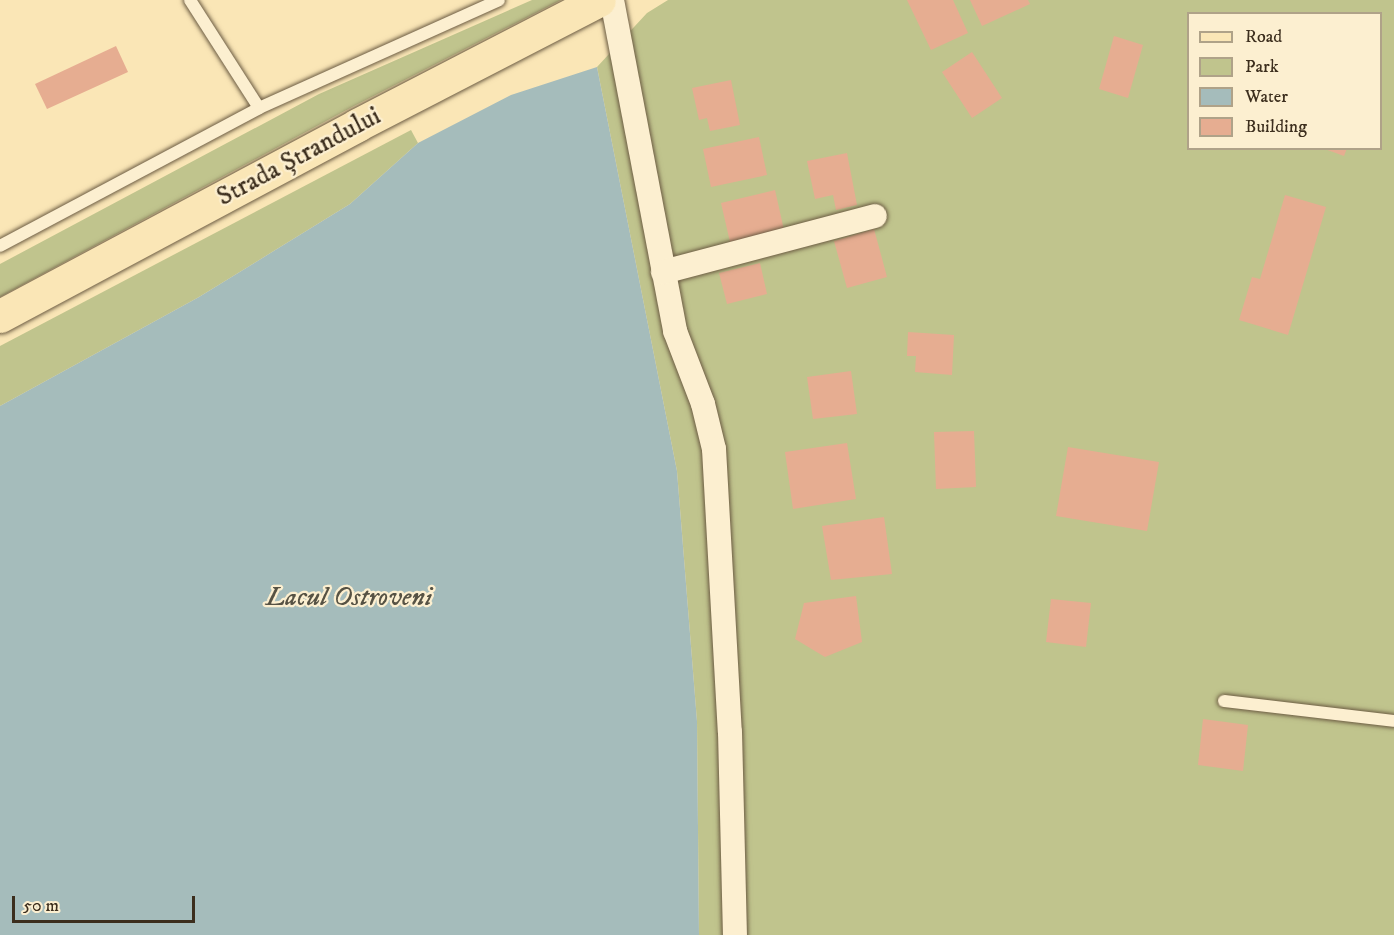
<!DOCTYPE html>
<meta charset="utf-8">
<style>
body{margin:0}
#map{position:relative;width:1394px;height:935px;overflow:hidden;background:#fae6b6;font-family:"IM FELL DW Pica",serif}
div>[style]{position:absolute}
.green>*{inset:0;background:#c0c48d}
.water>*{inset:0;background:#a5bcbb}
.building>*{inset:0;background:#e6ad91}
.roads{filter:drop-shadow(0 0 2px #6c5c43) drop-shadow(0 0 2px #6c5c43)}
.service>*{height:12px;margin:-6px;padding:0 6px;transform-origin:6px;border-radius:6px;background:#fcefd0}
.minor>*{height:24px;margin:-12px;padding:0 12px;transform-origin:12px;border-radius:12px;background:#fcefd0}
.primary>*{height:33px;margin:-16.5px;padding:0 16.5px;transform-origin:16.5px;border-radius:16.5px;background:#fae6b6}
span{translate:-50% -50%;white-space:nowrap;text-align:center;line-height:1.15;-webkit-text-stroke:4.5px #fcefd0;paint-order:stroke}
.street-label{font-size:26px;color:#3c2e1d}
.water-label{font-size:27px;color:#565244;font-style:italic}
.legend{position:absolute;left:1187px;top:12px;width:195px;height:138px;box-sizing:border-box;background:#fcefd0;border:2px solid #afa288;margin:0;padding:8px 10px;list-style:none;font-size:18px;color:#3c2e1d}
.legend li{display:flex;align-items:center;gap:12px;height:30px}
.legend b{width:30px;border:2px solid #afa288}
.scale{position:absolute;left:12px;top:896px;width:183px;height:27px;box-sizing:border-box;border:3px solid #3c2e1d;border-top:0;padding-left:8px;font-size:18px;line-height:21px;white-space:nowrap;color:#3c2e1d;-webkit-text-stroke:4px #fcefd0;paint-order:stroke}
</style>
<div id="map">
<div class="green">
<i style="clip-path:polygon(532px 0,561px 0,352px 107px,0 297px,0 264px,319px 94px)"></i>
<i style="clip-path:polygon(evenodd,668px 0,1394px 0,1394px 935px,699px 935px,697px 721px,677px 471px,597px 67px,647px 13px,668px 0,1188px 14px,1380px 14px,1380px 148px,1188px 148px,1188px 14px)"></i>
<i style="clip-path:polygon(411px 130px,418px 143px,350px 204px,199px 297px,0 406px,0 346px)"></i>
</div>
<div class="water">
<i style="clip-path:polygon(597px 67px,677px 471px,697px 721px,699px 935px,0 935px,0 406px,199px 297px,350px 204px,418px 143px,511px 95px)"></i>
</div>
<div class="building">
<i style="clip-path:polygon(907px 0,953px 0,968px 33px,931px 50px)"></i>
<i style="clip-path:polygon(970px 0,1028px 0,1030px 4px,982px 26px)"></i>
<i style="clip-path:polygon(1114px 36px,1143px 45px,1128px 98px,1099px 89px)"></i>
<i style="clip-path:polygon(116px 46px,128px 72px,47px 109px,35px 84px)"></i>
<i style="clip-path:polygon(972px 52px,1002px 98px,972px 118px,942px 72px)"></i>
<i style="clip-path:polygon(731px 80px,740px 125px,710px 131px,707px 118px,699px 120px,692px 88px)"></i>
<i style="clip-path:polygon(759px 137px,767px 175px,711px 187px,703px 149px)"></i>
<i style="clip-path:polygon(1322px 148px,1347px 148px,1344px 156px)"></i>
<i style="clip-path:polygon(847px 153px,857px 205px,836px 210px,833px 195px,815px 199px,807px 161px)"></i>
<i style="clip-path:polygon(775px 190px,784px 230px,730px 242px,721px 203px)"></i>
<i style="clip-path:polygon(1285px 195px,1326px 207px,1288px 335px,1239px 320px,1252px 277px,1260px 279px)"></i>
<i style="clip-path:polygon(874px 229px,887px 277px,847px 288px,834px 241px)"></i>
<i style="clip-path:polygon(760px 263px,767px 294px,727px 304px,719px 273px)"></i>
<i style="clip-path:polygon(908px 332px,954px 335px,952px 375px,915px 372px,916px 356px,907px 356px)"></i>
<i style="clip-path:polygon(851px 371px,857px 414px,813px 419px,807px 377px)"></i>
<i style="clip-path:polygon(974px 431px,976px 487px,936px 489px,934px 432px)"></i>
<i style="clip-path:polygon(847px 443px,856px 499px,793px 509px,785px 452px)"></i>
<i style="clip-path:polygon(1068px 447px,1159px 462px,1147px 531px,1056px 516px)"></i>
<i style="clip-path:polygon(884px 517px,892px 574px,831px 580px,822px 526px)"></i>
<i style="clip-path:polygon(856px 596px,862px 642px,825px 657px,795px 639px,804px 603px)"></i>
<i style="clip-path:polygon(1051px 599px,1091px 603px,1086px 647px,1046px 642px)"></i>
<i style="clip-path:polygon(1203px 719px,1248px 725px,1243px 771px,1198px 765px)"></i>
</div>
<div class="roads">
<div class="service">
<i style="left:190px;top:0;width:128px;rotate:57.4deg"></i>
<i style="left:0;top:246px;width:293px;rotate:-28deg"></i>
<i style="left:259px;top:108px;width:263px;rotate:-24.2deg"></i>
<i style="left:1224px;top:701px;width:171px;rotate:6.7deg"></i>
</div>
<div class="minor">
<i style="left:612px;top:0;width:337px;rotate:79.2deg"></i>
<i style="left:675px;top:331px;width:78px;rotate:69deg"></i>
<i style="left:703px;top:404px;width:46px;rotate:76.3deg"></i>
<i style="left:714px;top:449px;width:283px;rotate:86.8deg"></i>
<i style="left:730px;top:732px;width:203px;rotate:88.6deg"></i>
<i style="left:663px;top:272px;width:219px;rotate:-14.8deg"></i>
</div>
<div class="primary">
<i style="left:0;top:316px;width:405px;rotate:-28.1deg"></i>
<i style="left:357px;top:125px;width:272px;rotate:-27.3deg"></i>
</div>
</div>
<div class="street-label">
<span style="left:299px;top:157px;rotate:-28deg">Strada Ștrandului</span>
</div>
<div class="water-label">
<span style="left:349px;top:598px">Lacul Ostroveni</span>
</div>
<ul class="legend">
<li><b style="height:8px;background:#fae6b6"></b>Road</li>
<li><b style="height:16px;background:#c0c48d"></b>Park</li>
<li><b style="height:16px;background:#a5bcbb"></b>Water</li>
<li><b style="height:16px;background:#e6ad91"></b>Building</li>
</ul>
<div class="scale">50 m</div>
</div>
